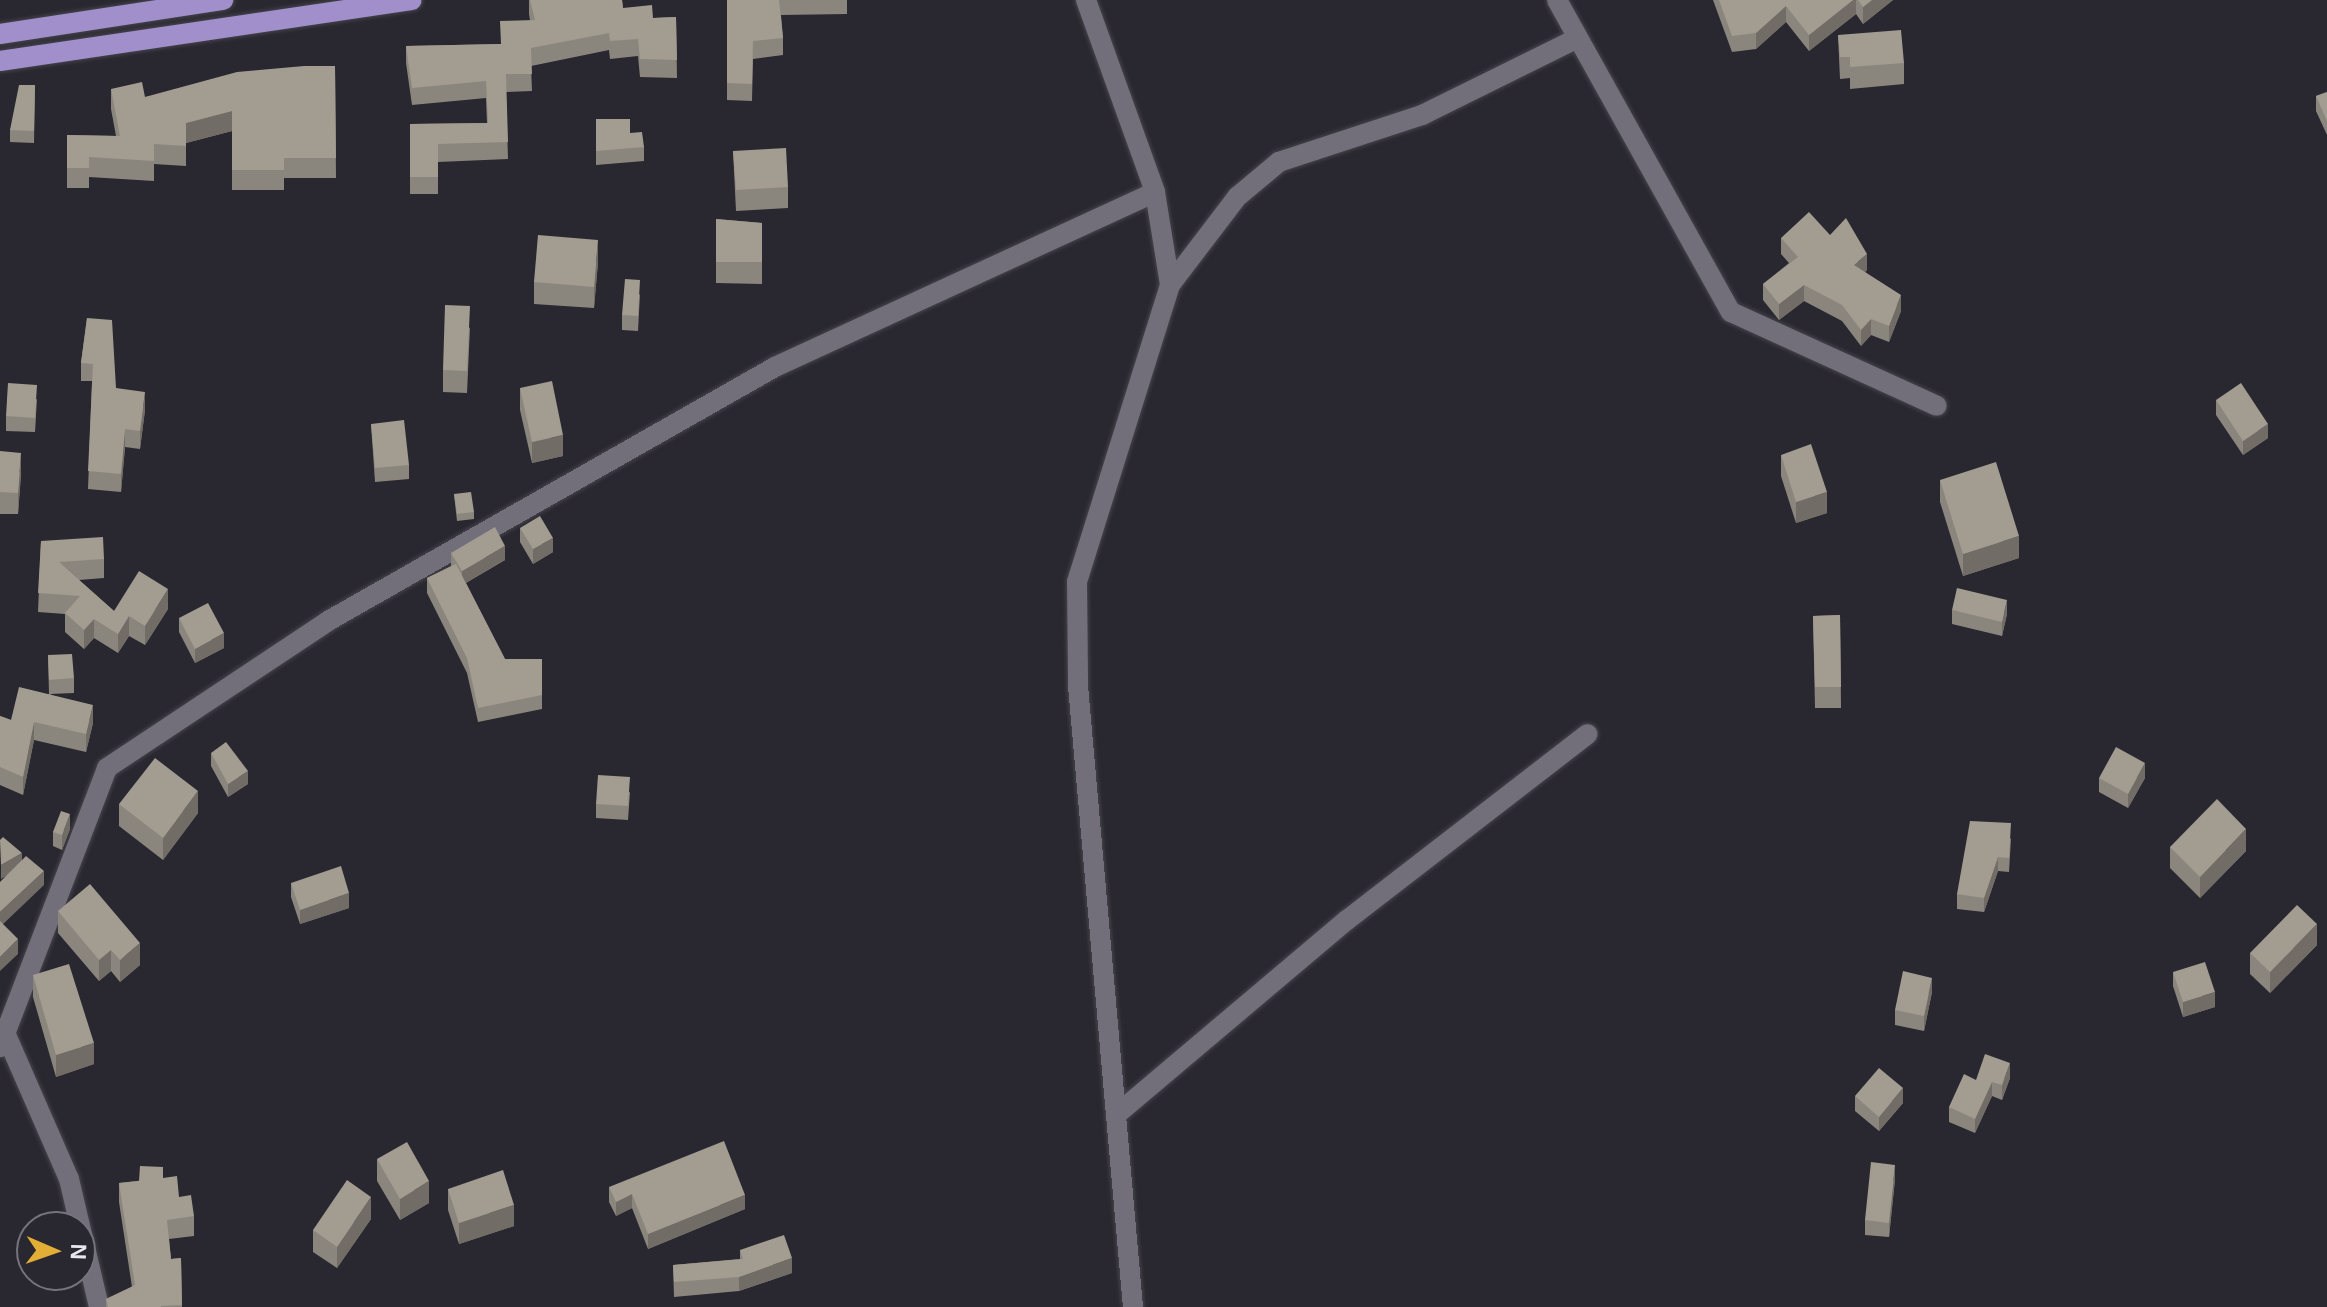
<!DOCTYPE html>
<style>
body{margin:0}
#map{position:relative;width:2327px;height:1307px;overflow:hidden;background:#292730;font-family:Helvetica,sans-serif}
div>[style]{position:absolute}
.roads{filter:drop-shadow(0 0 2px #45444b) drop-shadow(0 0 2px #45444b)}
.minor>*{height:20px;margin:-10px;padding:0 10px;transform-origin:10px;border-radius:10px;background:#726f7a}
.major>*{height:20px;margin:-10px;padding:0 10px;transform-origin:10px;border-radius:10px;background:#a08fca}
.wall>*{inset:0;background:#8b867d}
.shaded-wall>*{inset:0;background:#716d66}
.building>*{inset:0;background:#a29c91}
span{translate:-50% -50%;white-space:nowrap;text-align:center;line-height:1.15;-webkit-text-stroke:8px #292730;paint-order:stroke}
.north{position:absolute;left:16px;top:1211px;width:80px;height:80px;box-sizing:border-box;background:#292730;border:2px solid #75747c;border-radius:50%;rotate:92deg;font-size:22px;font-weight:700;line-height:32px;text-align:center;color:#e8e7ed}
.north::after{content:'';display:block;margin:auto;width:28px;height:36px;background:#e3ae35;clip-path:polygon(50% 0,100% 100%,50% 72%,0 100%)}
</style>
<div id="map">
<div class="roads">
<div class="minor">
<i style="left:1086px;top:0;width:204px;rotate:70.2deg"></i>
<i style="left:1155px;top:192px;width:94px;rotate:80.8deg"></i>
<i style="left:1170px;top:285px;width:311px;rotate:107.4deg"></i>
<i style="left:1077px;top:582px;width:104px;rotate:89.4deg"></i>
<i style="left:1078px;top:686px;width:623px;rotate:84.94deg"></i>
<i style="left:1557px;top:0;width:357px;rotate:60.9deg"></i>
<i style="left:1731px;top:312px;width:226px;rotate:24.5deg"></i>
<i style="left:1170px;top:285px;width:111px;rotate:-52.7deg"></i>
<i style="left:1237px;top:197px;width:55px;rotate:-39.8deg"></i>
<i style="left:1279px;top:162px;width:151px;rotate:-18.2deg"></i>
<i style="left:1422px;top:115px;width:172px;rotate:-26.3deg"></i>
<i style="left:3px;top:1028px;width:165px;rotate:66.4deg"></i>
<i style="left:69px;top:1179px;width:131px;rotate:76.8deg"></i>
<i style="left:0;top:1047px;width:299px;rotate:-69deg"></i>
<i style="left:107px;top:768px;width:265px;rotate:-33.6deg"></i>
<i style="left:328px;top:621px;width:514px;rotate:-29.61deg"></i>
<i style="left:775px;top:367px;width:418px;rotate:-24.7deg"></i>
<i style="left:1116px;top:1115px;width:302px;rotate:-40.2deg"></i>
<i style="left:1347px;top:920px;width:304px;rotate:-37.7deg"></i>
</div>
<div class="major">
<i style="left:0;top:34px;width:226px;rotate:-8.7deg"></i>
<i style="left:0;top:61px;width:416px;rotate:-8.4deg"></i>
</div>
</div>
<div class="wall">
<i style="clip-path:polygon(529px 0,622px 0,623px 8px,653px 18px,676px 17px,677px 78px,640px 77px,638px 56px,610px 59px,609px 50px,531px 66px,532px 91px,506px 92px,508px 159px,438px 162px,438px 194px,410px 194px,410px 124px,487px 123px,486px 98px,412px 105px,406px 63px,406px 46px,501px 44px,530px 20px,529px 14px)"></i>
<i style="clip-path:polygon(727px 0,847px 0,847px 14px,781px 15px,783px 38px,783px 55px,753px 59px,752px 101px,727px 100px)"></i>
<i style="clip-path:polygon(1713px 0,1893px 0,1863px 24px,1856px 14px,1809px 51px,1786px 22px,1756px 49px,1732px 52px)"></i>
<i style="clip-path:polygon(1838px 35px,1904px 63px,1904px 84px,1850px 89px,1850px 78px,1840px 79px)"></i>
<i style="clip-path:polygon(335px 66px,336px 178px,284px 178px,284px 190px,232px 190px,232px 131px,186px 143px,186px 166px,154px 164px,154px 181px,89px 177px,89px 188px,67px 188px,67px 135px,116px 136px,111px 109px,111px 89px,145px 97px)"></i>
<i style="clip-path:polygon(35px 85px,34px 143px,10px 142px,10px 130px)"></i>
<i style="clip-path:polygon(2327px 92px,2327px 135px,2316px 111px,2316px 96px)"></i>
<i style="clip-path:polygon(596px 119px,630px 133px,644px 147px,644px 161px,596px 165px)"></i>
<i style="clip-path:polygon(733px 151px,788px 187px,788px 208px,736px 211px)"></i>
<i style="clip-path:polygon(716px 219px,762px 223px,762px 284px,716px 283px)"></i>
<i style="clip-path:polygon(1830px 235px,1867px 270px,1865px 272px,1901px 311px,1889px 342px,1871px 335px,1861px 346px,1842px 321px,1804px 301px,1779px 320px,1763px 300px,1763px 284px,1789px 263px,1781px 254px,1781px 238px)"></i>
<i style="clip-path:polygon(598px 262px,594px 308px,534px 304px,534px 282px)"></i>
<i style="clip-path:polygon(640px 294px,638px 331px,622px 330px,622px 315px)"></i>
<i style="clip-path:polygon(87px 318px,116px 388px,145px 410px,140px 449px,125px 447px,121px 492px,88px 489px,92px 381px,81px 381px,81px 363px)"></i>
<i style="clip-path:polygon(470px 327px,467px 393px,443px 392px,443px 370px)"></i>
<i style="clip-path:polygon(520px 388px,563px 456px,532px 463px,520px 410px)"></i>
<i style="clip-path:polygon(37px 399px,35px 432px,6px 431px,6px 416px)"></i>
<i style="clip-path:polygon(2216px 400px,2268px 438px,2243px 455px,2216px 415px)"></i>
<i style="clip-path:polygon(371px 424px,409px 465px,409px 479px,375px 482px)"></i>
<i style="clip-path:polygon(0 451px,21px 474px,18px 514px,0 514px)"></i>
<i style="clip-path:polygon(1781px 455px,1827px 513px,1796px 523px,1781px 476px)"></i>
<i style="clip-path:polygon(1940px 480px,2019px 558px,1963px 576px,1940px 502px)"></i>
<i style="clip-path:polygon(454px 494px,474px 512px,474px 519px,457px 521px)"></i>
<i style="clip-path:polygon(520px 528px,553px 552px,533px 564px,520px 542px)"></i>
<i style="clip-path:polygon(41px 541px,104px 559px,104px 578px,79px 580px,114px 611px,168px 609px,145px 645px,129px 636px,118px 653px,94px 638px,84px 649px,65px 632px,65px 614px,38px 612px)"></i>
<i style="clip-path:polygon(451px 553px,505px 560px,466px 583px,505px 659px,542px 659px,542px 709px,478px 722px,467px 673px,427px 593px,427px 578px,451px 566px)"></i>
<i style="clip-path:polygon(1952px 610px,2007px 614px,2002px 636px,1952px 624px)"></i>
<i style="clip-path:polygon(1840px 615px,1841px 708px,1815px 708px,1813px 616px)"></i>
<i style="clip-path:polygon(179px 618px,224px 648px,195px 663px,179px 632px)"></i>
<i style="clip-path:polygon(48px 655px,74px 678px,74px 693px,50px 694px,93px 723px,86px 752px,34px 740px,23px 795px,0 785px,0 716px,11px 720px,49px 694px)"></i>
<i style="clip-path:polygon(211px 753px,248px 784px,228px 797px,211px 766px)"></i>
<i style="clip-path:polygon(2099px 778px,2145px 778px,2128px 808px,2099px 792px)"></i>
<i style="clip-path:polygon(630px 792px,628px 820px,596px 818px,596px 804px)"></i>
<i style="clip-path:polygon(119px 804px,198px 813px,163px 860px,119px 826px)"></i>
<i style="clip-path:polygon(70px 829px,62px 850px,53px 846px,53px 832px)"></i>
<i style="clip-path:polygon(2011px 838px,2009px 872px,1998px 871px,1984px 912px,1957px 909px,1957px 894px)"></i>
<i style="clip-path:polygon(2170px 847px,2246px 851px,2200px 898px,2170px 868px)"></i>
<i style="clip-path:polygon(291px 883px,349px 908px,300px 924px,291px 897px)"></i>
<i style="clip-path:polygon(58px 911px,140px 965px,120px 982px,111px 971px,99px 981px,58px 933px)"></i>
<i style="clip-path:polygon(2317px 945px,2270px 993px,2250px 974px,2250px 953px)"></i>
<i style="clip-path:polygon(2173px 972px,2215px 1007px,2183px 1017px,2173px 986px)"></i>
<i style="clip-path:polygon(33px 975px,94px 1064px,56px 1077px,33px 997px)"></i>
<i style="clip-path:polygon(1932px 992px,1924px 1031px,1895px 1025px,1895px 1010px)"></i>
<i style="clip-path:polygon(2010px 1078px,2002px 1100px,1992px 1096px,1975px 1133px,1949px 1122px,1949px 1107px,1976px 1080px)"></i>
<i style="clip-path:polygon(1855px 1096px,1903px 1103px,1879px 1131px,1855px 1111px)"></i>
<i style="clip-path:polygon(377px 1159px,429px 1203px,400px 1220px,377px 1181px)"></i>
<i style="clip-path:polygon(163px 1178px,194px 1216px,194px 1236px,169px 1239px,171px 1259px,181px 1258px,182px 1307px,106px 1307px,106px 1299px,132px 1287px,119px 1202px,119px 1183px)"></i>
<i style="clip-path:polygon(1895px 1179px,1889px 1237px,1865px 1235px,1865px 1220px)"></i>
<i style="clip-path:polygon(609px 1187px,745px 1209px,648px 1249px,632px 1208px,616px 1216px,609px 1202px)"></i>
<i style="clip-path:polygon(448px 1189px,514px 1226px,459px 1244px,448px 1210px)"></i>
<i style="clip-path:polygon(371px 1219px,337px 1268px,313px 1252px,313px 1230px)"></i>
<i style="clip-path:polygon(740px 1250px,792px 1273px,739px 1291px,674px 1297px,673px 1265px,740px 1259px)"></i>
</div>
<div class="shaded-wall">
<i style="clip-path:polygon(1853px 0,1856px 0,1856px 14px,1809px 51px,1809px 35px)"></i>
<i style="clip-path:polygon(1872px 0,1893px 0,1863px 24px,1863px 7px)"></i>
<i style="clip-path:polygon(1786px 6px,1786px 22px,1756px 49px,1756px 33px)"></i>
<i style="clip-path:polygon(232px 111px,232px 131px,186px 143px,186px 123px)"></i>
<i style="clip-path:polygon(598px 240px,598px 262px,594px 308px,594px 287px)"></i>
<i style="clip-path:polygon(1867px 254px,1867px 270px,1854px 281px,1854px 265px)"></i>
<i style="clip-path:polygon(1804px 285px,1804px 301px,1779px 320px,1779px 304px)"></i>
<i style="clip-path:polygon(1901px 295px,1901px 311px,1889px 342px,1889px 326px)"></i>
<i style="clip-path:polygon(1871px 319px,1871px 335px,1861px 346px,1861px 330px)"></i>
<i style="clip-path:polygon(145px 392px,145px 410px,140px 449px,140px 431px)"></i>
<i style="clip-path:polygon(2268px 424px,2268px 438px,2243px 455px,2243px 441px)"></i>
<i style="clip-path:polygon(125px 429px,125px 447px,121px 492px,121px 474px)"></i>
<i style="clip-path:polygon(563px 435px,563px 456px,532px 463px,532px 442px)"></i>
<i style="clip-path:polygon(21px 453px,21px 474px,18px 514px,18px 493px)"></i>
<i style="clip-path:polygon(1827px 492px,1827px 513px,1796px 523px,1796px 502px)"></i>
<i style="clip-path:polygon(2019px 536px,2019px 558px,1963px 576px,1963px 554px)"></i>
<i style="clip-path:polygon(553px 538px,553px 552px,533px 564px,533px 549px)"></i>
<i style="clip-path:polygon(505px 546px,505px 560px,462px 585px,462px 571px)"></i>
<i style="clip-path:polygon(168px 589px,168px 609px,145px 645px,145px 626px)"></i>
<i style="clip-path:polygon(2007px 600px,2007px 614px,2002px 636px,2002px 622px)"></i>
<i style="clip-path:polygon(129px 616px,129px 636px,118px 653px,118px 634px)"></i>
<i style="clip-path:polygon(94px 619px,94px 638px,84px 649px,84px 630px)"></i>
<i style="clip-path:polygon(224px 633px,224px 648px,195px 663px,195px 649px)"></i>
<i style="clip-path:polygon(93px 705px,93px 723px,86px 752px,86px 734px)"></i>
<i style="clip-path:polygon(34px 722px,34px 740px,23px 795px,23px 777px)"></i>
<i style="clip-path:polygon(2145px 763px,2145px 778px,2128px 808px,2128px 794px)"></i>
<i style="clip-path:polygon(248px 771px,248px 784px,228px 797px,228px 784px)"></i>
<i style="clip-path:polygon(198px 791px,198px 813px,163px 860px,163px 838px)"></i>
<i style="clip-path:polygon(70px 814px,70px 829px,62px 850px,62px 835px)"></i>
<i style="clip-path:polygon(2246px 829px,2246px 851px,2200px 898px,2200px 877px)"></i>
<i style="clip-path:polygon(22px 853px,22px 867px,1px 879px,1px 865px)"></i>
<i style="clip-path:polygon(1998px 857px,1998px 871px,1984px 912px,1984px 898px)"></i>
<i style="clip-path:polygon(44px 871px,44px 885px,0 927px,0 912px)"></i>
<i style="clip-path:polygon(349px 893px,349px 908px,300px 924px,300px 910px)"></i>
<i style="clip-path:polygon(2317px 924px,2317px 945px,2270px 993px,2270px 972px)"></i>
<i style="clip-path:polygon(18px 939px,18px 954px,0 971px,0 957px)"></i>
<i style="clip-path:polygon(140px 943px,140px 965px,120px 982px,120px 960px)"></i>
<i style="clip-path:polygon(111px 950px,111px 971px,99px 981px,99px 960px)"></i>
<i style="clip-path:polygon(1932px 978px,1932px 992px,1924px 1031px,1924px 1016px)"></i>
<i style="clip-path:polygon(2215px 992px,2215px 1007px,2183px 1017px,2183px 1002px)"></i>
<i style="clip-path:polygon(94px 1043px,94px 1064px,56px 1077px,56px 1055px)"></i>
<i style="clip-path:polygon(2010px 1063px,2010px 1078px,2002px 1100px,2002px 1085px)"></i>
<i style="clip-path:polygon(1992px 1082px,1992px 1096px,1975px 1133px,1975px 1119px)"></i>
<i style="clip-path:polygon(1903px 1088px,1903px 1103px,1879px 1131px,1879px 1117px)"></i>
<i style="clip-path:polygon(1895px 1165px,1895px 1179px,1889px 1237px,1889px 1223px)"></i>
<i style="clip-path:polygon(429px 1181px,429px 1203px,400px 1220px,400px 1199px)"></i>
<i style="clip-path:polygon(632px 1194px,632px 1208px,616px 1216px,616px 1202px)"></i>
<i style="clip-path:polygon(745px 1195px,745px 1209px,648px 1249px,648px 1234px)"></i>
<i style="clip-path:polygon(371px 1197px,371px 1219px,337px 1268px,337px 1247px)"></i>
<i style="clip-path:polygon(514px 1205px,514px 1226px,459px 1244px,459px 1223px)"></i>
<i style="clip-path:polygon(792px 1258px,792px 1273px,739px 1291px,739px 1277px)"></i>
</div>
<div class="building">
<i style="clip-path:polygon(530px 0,622px 0,623px 8px,652px 5px,653px 18px,676px 17px,677px 60px,640px 59px,638px 39px,610px 41px,609px 33px,531px 48px,532px 74px,506px 74px,508px 142px,438px 144px,438px 177px,410px 177px,410px 124px,488px 123px,486px 81px,412px 88px,406px 46px,501px 44px,500px 21px,535px 20px)"></i>
<i style="clip-path:polygon(727px 0,779px 0,783px 38px,753px 41px,752px 84px,727px 83px)"></i>
<i style="clip-path:polygon(1719px 0,1853px 0,1809px 35px,1786px 6px,1756px 33px,1732px 36px)"></i>
<i style="clip-path:polygon(1858px 0,1872px 0,1863px 7px)"></i>
<i style="clip-path:polygon(1901px 30px,1904px 63px,1850px 67px,1850px 57px,1840px 57px,1838px 35px)"></i>
<i style="clip-path:polygon(304px 66px,335px 66px,336px 158px,284px 158px,284px 170px,232px 170px,232px 111px,186px 123px,186px 146px,154px 144px,154px 161px,89px 157px,89px 168px,67px 168px,67px 135px,120px 136px,111px 89px,142px 82px,145px 97px,237px 72px)"></i>
<i style="clip-path:polygon(19px 85px,35px 85px,34px 131px,10px 130px)"></i>
<i style="clip-path:polygon(2327px 92px,2327px 121px,2316px 96px)"></i>
<i style="clip-path:polygon(596px 119px,630px 119px,630px 133px,642px 132px,644px 147px,596px 151px)"></i>
<i style="clip-path:polygon(786px 148px,788px 187px,736px 190px,733px 151px)"></i>
<i style="clip-path:polygon(1809px 212px,1830px 235px,1846px 218px,1867px 254px,1854px 265px,1901px 295px,1889px 326px,1871px 319px,1861px 330px,1842px 305px,1804px 285px,1779px 304px,1763px 284px,1798px 257px,1781px 238px)"></i>
<i style="clip-path:polygon(716px 219px,762px 223px,762px 262px,716px 262px)"></i>
<i style="clip-path:polygon(538px 235px,598px 240px,594px 287px,534px 282px)"></i>
<i style="clip-path:polygon(625px 279px,640px 280px,638px 316px,622px 315px)"></i>
<i style="clip-path:polygon(445px 305px,470px 306px,467px 371px,443px 370px)"></i>
<i style="clip-path:polygon(87px 318px,112px 320px,116px 388px,145px 392px,140px 431px,125px 429px,121px 474px,88px 471px,93px 364px,81px 363px)"></i>
<i style="clip-path:polygon(552px 381px,563px 435px,532px 442px,520px 388px)"></i>
<i style="clip-path:polygon(8px 383px,37px 385px,35px 418px,6px 416px)"></i>
<i style="clip-path:polygon(2241px 383px,2268px 424px,2243px 441px,2216px 400px)"></i>
<i style="clip-path:polygon(404px 420px,409px 465px,375px 468px,371px 424px)"></i>
<i style="clip-path:polygon(1811px 444px,1827px 492px,1796px 502px,1781px 455px)"></i>
<i style="clip-path:polygon(0 451px,21px 453px,18px 493px,0 492px)"></i>
<i style="clip-path:polygon(1996px 462px,2019px 536px,1963px 554px,1940px 480px)"></i>
<i style="clip-path:polygon(471px 492px,474px 512px,457px 514px,454px 494px)"></i>
<i style="clip-path:polygon(540px 516px,553px 538px,533px 549px,520px 528px)"></i>
<i style="clip-path:polygon(495px 527px,505px 546px,462px 571px,451px 553px)"></i>
<i style="clip-path:polygon(103px 537px,104px 559px,59px 562px,114px 611px,139px 571px,168px 589px,145px 626px,129px 616px,118px 634px,94px 619px,84px 630px,65px 613px,80px 596px,38px 593px,41px 541px)"></i>
<i style="clip-path:polygon(456px 564px,505px 659px,542px 659px,542px 695px,478px 708px,467px 658px,427px 578px)"></i>
<i style="clip-path:polygon(1957px 588px,2007px 600px,2002px 622px,1952px 610px)"></i>
<i style="clip-path:polygon(208px 603px,224px 633px,195px 649px,179px 618px)"></i>
<i style="clip-path:polygon(1840px 615px,1841px 687px,1815px 687px,1813px 616px)"></i>
<i style="clip-path:polygon(72px 654px,74px 678px,49px 680px,48px 655px)"></i>
<i style="clip-path:polygon(19px 687px,93px 705px,86px 734px,34px 722px,23px 777px,0 767px,0 716px,11px 720px)"></i>
<i style="clip-path:polygon(226px 742px,248px 771px,228px 784px,211px 753px)"></i>
<i style="clip-path:polygon(2116px 747px,2145px 763px,2128px 794px,2099px 778px)"></i>
<i style="clip-path:polygon(155px 758px,198px 791px,163px 838px,119px 804px)"></i>
<i style="clip-path:polygon(598px 775px,630px 777px,628px 806px,596px 804px)"></i>
<i style="clip-path:polygon(2217px 799px,2246px 829px,2200px 877px,2170px 847px)"></i>
<i style="clip-path:polygon(61px 811px,70px 814px,62px 835px,53px 832px)"></i>
<i style="clip-path:polygon(1970px 821px,2011px 823px,2009px 858px,1998px 857px,1984px 898px,1957px 894px)"></i>
<i style="clip-path:polygon(3px 837px,22px 853px,1px 865px,0 840px)"></i>
<i style="clip-path:polygon(26px 856px,44px 871px,0 912px,0 882px)"></i>
<i style="clip-path:polygon(341px 866px,349px 893px,300px 910px,291px 883px)"></i>
<i style="clip-path:polygon(90px 884px,140px 943px,120px 960px,111px 950px,99px 960px,58px 911px)"></i>
<i style="clip-path:polygon(2297px 905px,2317px 924px,2270px 972px,2250px 953px)"></i>
<i style="clip-path:polygon(0 921px,18px 939px,0 957px)"></i>
<i style="clip-path:polygon(2205px 962px,2215px 992px,2183px 1002px,2173px 972px)"></i>
<i style="clip-path:polygon(69px 964px,94px 1043px,56px 1055px,33px 975px)"></i>
<i style="clip-path:polygon(1903px 971px,1932px 978px,1924px 1016px,1895px 1010px)"></i>
<i style="clip-path:polygon(1985px 1054px,2010px 1063px,2002px 1085px,1992px 1082px,1975px 1119px,1949px 1107px,1964px 1074px,1976px 1080px)"></i>
<i style="clip-path:polygon(1879px 1068px,1903px 1088px,1879px 1117px,1855px 1096px)"></i>
<i style="clip-path:polygon(724px 1141px,745px 1195px,648px 1234px,632px 1194px,616px 1202px,609px 1187px)"></i>
<i style="clip-path:polygon(407px 1142px,429px 1181px,400px 1199px,377px 1159px)"></i>
<i style="clip-path:polygon(1871px 1162px,1895px 1165px,1889px 1223px,1865px 1220px)"></i>
<i style="clip-path:polygon(140px 1166px,163px 1167px,163px 1178px,177px 1176px,179px 1197px,191px 1195px,194px 1216px,167px 1220px,171px 1259px,181px 1258px,182px 1305px,161px 1306px,161px 1307px,108px 1307px,106px 1299px,135px 1285px,119px 1183px,139px 1181px)"></i>
<i style="clip-path:polygon(503px 1170px,514px 1205px,459px 1223px,448px 1189px)"></i>
<i style="clip-path:polygon(347px 1180px,371px 1197px,337px 1247px,313px 1230px)"></i>
<i style="clip-path:polygon(784px 1235px,792px 1258px,739px 1277px,674px 1282px,673px 1265px,743px 1259px,740px 1250px)"></i>
</div>
<div class="north">N</div>
</div>
